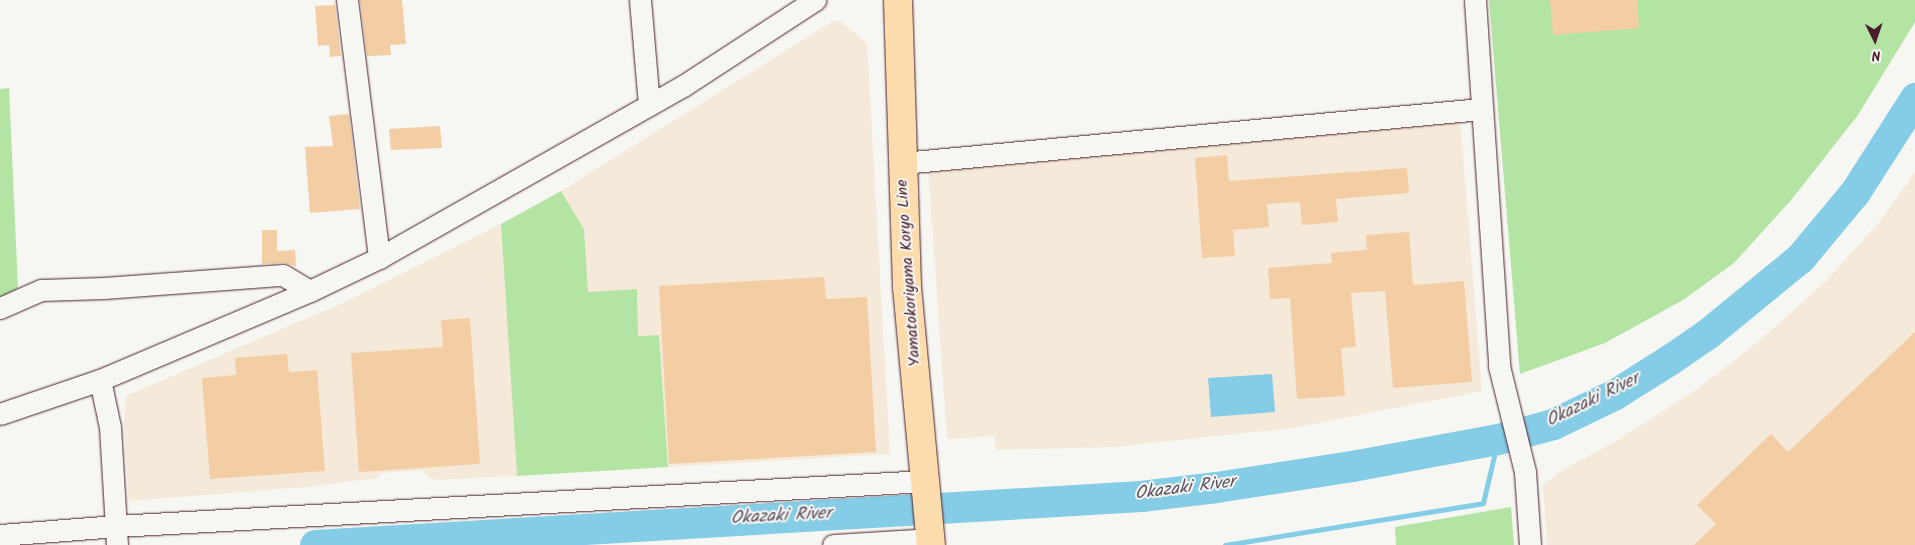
<!DOCTYPE html>
<style>
body{margin:0}
#map{position:relative;width:1915px;height:545px;overflow:hidden;background:#f6f6f2;font-family:Kalam,sans-serif}
div>[style]{position:absolute}
.built>*{inset:0;background:#f5eada}
.green>*{inset:0;background:#b4e4a4}
.water>*{inset:0;background:#85cce6}
.stream>*{height:5px;margin:-2.5px;padding:0 2.5px;transform-origin:2.5px;border-radius:2.5px;background:#85cce6}
.river>*{height:31px;margin:-15.5px;padding:0 15.5px;transform-origin:15.5px;border-radius:15.5px;background:#85cce6}
.building>*{inset:0;background:#f3cda3}
.roads{filter:drop-shadow(0 0 1px #4a1f2b) drop-shadow(0 0 1px #4a1f2b)}
.minor>*{height:21px;margin:-10.5px;padding:0 10.5px;transform-origin:10.5px;border-radius:10.5px;background:#f6f6f2}
.major>*{height:28px;margin:-14px;padding:0 14px;transform-origin:14px;border-radius:14px;background:#fcdcac}
span{translate:-50% -50%;white-space:nowrap;text-align:center;line-height:1.15;-webkit-text-stroke:4px #f6f6f2;paint-order:stroke}
.street-label{font-size:16px;color:#4a1f2b}
.water-label{font-size:18px;color:#5c5363;font-style:italic}
.north{position:absolute;left:1850px;top:15px;width:50px;height:50px;-webkit-text-stroke:4px #f6f6f2;paint-order:stroke;rotate:176deg;font-size:14px;font-weight:700;line-height:20px;text-align:center;color:#4a1f2b}
.north::after{content:'';display:block;margin:auto;width:18px;height:22px;background:#4a1f2b;clip-path:polygon(50% 0,100% 100%,50% 72%,0 100%)}
</style>
<div id="map">
<div class="built">
<i style="clip-path:polygon(833px 21px,840px 21px,867px 43px,890px 454px,668px 467px,659px 335px,638px 336px,588px 292px,584px 229px,561px 191px)"></i>
<i style="clip-path:polygon(1460px 117px,1482px 391px,1293px 428px,1112px 447px,996px 450px,995px 436px,947px 439px,928px 167px)"></i>
<i style="clip-path:polygon(1915px 172px,1915px 545px,1547px 545px,1543px 485px,1561px 471px,1618px 440px,1696px 390px,1759px 341px,1825px 282px,1881px 220px)"></i>
<i style="clip-path:polygon(501px 224px,517px 476px,433px 480px,422px 470px,382px 473px,377px 478px,306px 487px,129px 501px,124px 421px,126px 396px,347px 301px)"></i>
</div>
<div class="green">
<i style="clip-path:polygon(1489px 0,1915px 0,1915px 22px,1858px 115px,1792px 199px,1734px 263px,1683px 300px,1605px 343px,1520px 374px)"></i>
<i style="clip-path:polygon(9px 88px,18px 288px,0 300px,0 89px)"></i>
<i style="clip-path:polygon(561px 191px,584px 229px,588px 292px,637px 289px,638px 336px,659px 335px,668px 467px,517px 476px,501px 224px)"></i>
<i style="clip-path:polygon(1511px 507px,1514px 545px,1396px 545px,1395px 527px)"></i>
</div>
<div class="water">
<i style="clip-path:polygon(1272px 374px,1275px 412px,1211px 417px,1208px 378px)"></i>
</div>
<div class="stream">
<i style="left:1225px;top:545px;width:261px;rotate:-9.2deg"></i>
<i style="left:1483px;top:503px;width:66px;rotate:-76.8deg"></i>
</div>
<div class="river">
<i style="left:315px;top:545px;width:827px;rotate:-3.39deg"></i>
<i style="left:1141px;top:496px;width:76px;rotate:-6.8deg"></i>
<i style="left:1216px;top:487px;width:138px;rotate:-8.8deg"></i>
<i style="left:1352px;top:466px;width:148px;rotate:-10.5deg"></i>
<i style="left:1498px;top:439px;width:57px;rotate:-15.3deg"></i>
<i style="left:1553px;top:424px;width:69px;rotate:-25.8deg"></i>
<i style="left:1615px;top:394px;width:64px;rotate:-32.2deg"></i>
<i style="left:1669px;top:360px;width:46px;rotate:-34.4deg"></i>
<i style="left:1707px;top:334px;width:120px;rotate:-39.3deg"></i>
<i style="left:1800px;top:258px;width:86px;rotate:-50.2deg"></i>
<i style="left:1855px;top:192px;width:112px;rotate:-57.4deg"></i>
</div>
<div class="building">
<i style="clip-path:polygon(360px 0,402px 0,406px 44px,390px 45px,391px 55px,367px 56px)"></i>
<i style="clip-path:polygon(1550px 0,1637px 0,1639px 28px,1553px 35px)"></i>
<i style="clip-path:polygon(335px 5px,341px 56px,330px 57px,329px 45px,318px 46px,315px 6px)"></i>
<i style="clip-path:polygon(349px 114px,360px 209px,310px 213px,305px 147px,333px 146px,329px 116px)"></i>
<i style="clip-path:polygon(440px 126px,442px 148px,391px 150px,389px 129px)"></i>
<i style="clip-path:polygon(1227px 155px,1229px 181px,1407px 168px,1409px 193px,1336px 199px,1338px 222px,1302px 225px,1300px 202px,1267px 204px,1269px 227px,1233px 230px,1235px 256px,1202px 258px,1195px 158px)"></i>
<i style="clip-path:polygon(262px 230px,277px 230px,277px 251px,295px 250px,296px 266px,282px 263px,262px 264px)"></i>
<i style="clip-path:polygon(1409px 232px,1413px 285px,1464px 281px,1472px 382px,1393px 388px,1385px 291px,1351px 293px,1356px 347px,1341px 348px,1345px 396px,1297px 399px,1290px 298px,1270px 299px,1268px 268px,1332px 263px,1331px 253px,1367px 250px,1366px 235px)"></i>
<i style="clip-path:polygon(824px 277px,826px 299px,867px 297px,876px 452px,669px 464px,659px 286px)"></i>
<i style="clip-path:polygon(470px 318px,480px 464px,359px 472px,351px 353px,443px 347px,441px 320px)"></i>
<i style="clip-path:polygon(1915px 332px,1915px 545px,1694px 545px,1716px 524px,1697px 505px,1771px 434px,1788px 452px)"></i>
<i style="clip-path:polygon(287px 354px,289px 372px,317px 370px,325px 471px,210px 479px,202px 378px,236px 375px,235px 358px)"></i>
</div>
<div class="roads">
<div class="minor">
<i style="left:347px;top:0;width:260px;rotate:82.9deg"></i>
<i style="left:640px;top:0;width:105px;rotate:85.1deg"></i>
<i style="left:1475px;top:0;width:367px;rotate:86.2deg"></i>
<i style="left:1499px;top:366px;width:109px;rotate:76.2deg"></i>
<i style="left:1525px;top:472px;width:73px;rotate:86.1deg"></i>
<i style="left:902px;top:163px;width:582px;rotate:-5.33deg"></i>
<i style="left:0;top:308px;width:45px;rotate:-23.7deg"></i>
<i style="left:41px;top:290px;width:63px;rotate:-1.8deg"></i>
<i style="left:104px;top:288px;width:179px;rotate:-4.2deg"></i>
<i style="left:283px;top:275px;width:31px;rotate:31deg"></i>
<i style="left:100px;top:380px;width:48px;rotate:78deg"></i>
<i style="left:110px;top:427px;width:118px;rotate:86.6deg"></i>
<i style="left:0;top:414px;width:106px;rotate:-18.8deg"></i>
<i style="left:100px;top:380px;width:228px;rotate:-23deg"></i>
<i style="left:310px;top:291px;width:76px;rotate:-25.6deg"></i>
<i style="left:379px;top:258px;width:349px;rotate:-29.5deg"></i>
<i style="left:683px;top:86px;width:158px;rotate:-33.1deg"></i>
<i style="left:0;top:535px;width:116px;rotate:-4.4deg"></i>
<i style="left:116px;top:526px;width:810px;rotate:-3.18deg"></i>
<i style="left:833px;top:545px;width:97px;rotate:-3.5deg"></i>
</div>
<div class="major">
<i style="left:898px;top:0;width:287px;rotate:88.2deg"></i>
<i style="left:907px;top:287px;width:259px;rotate:84.7deg"></i>
</div>
</div>
<div class="street-label">
<span style="left:909px;top:273px;rotate:-94deg">Yamatokoriyama Koryo Line</span>
</div>
<div class="water-label">
<span style="left:1593px;top:401px;rotate:-26deg">Okazaki River</span>
<span style="left:1185px;top:489px;rotate:-7deg">Okazaki River</span>
<span style="left:781px;top:517px;rotate:-3deg">Okazaki River</span>
</div>
<div class="north">N</div>
</div>
